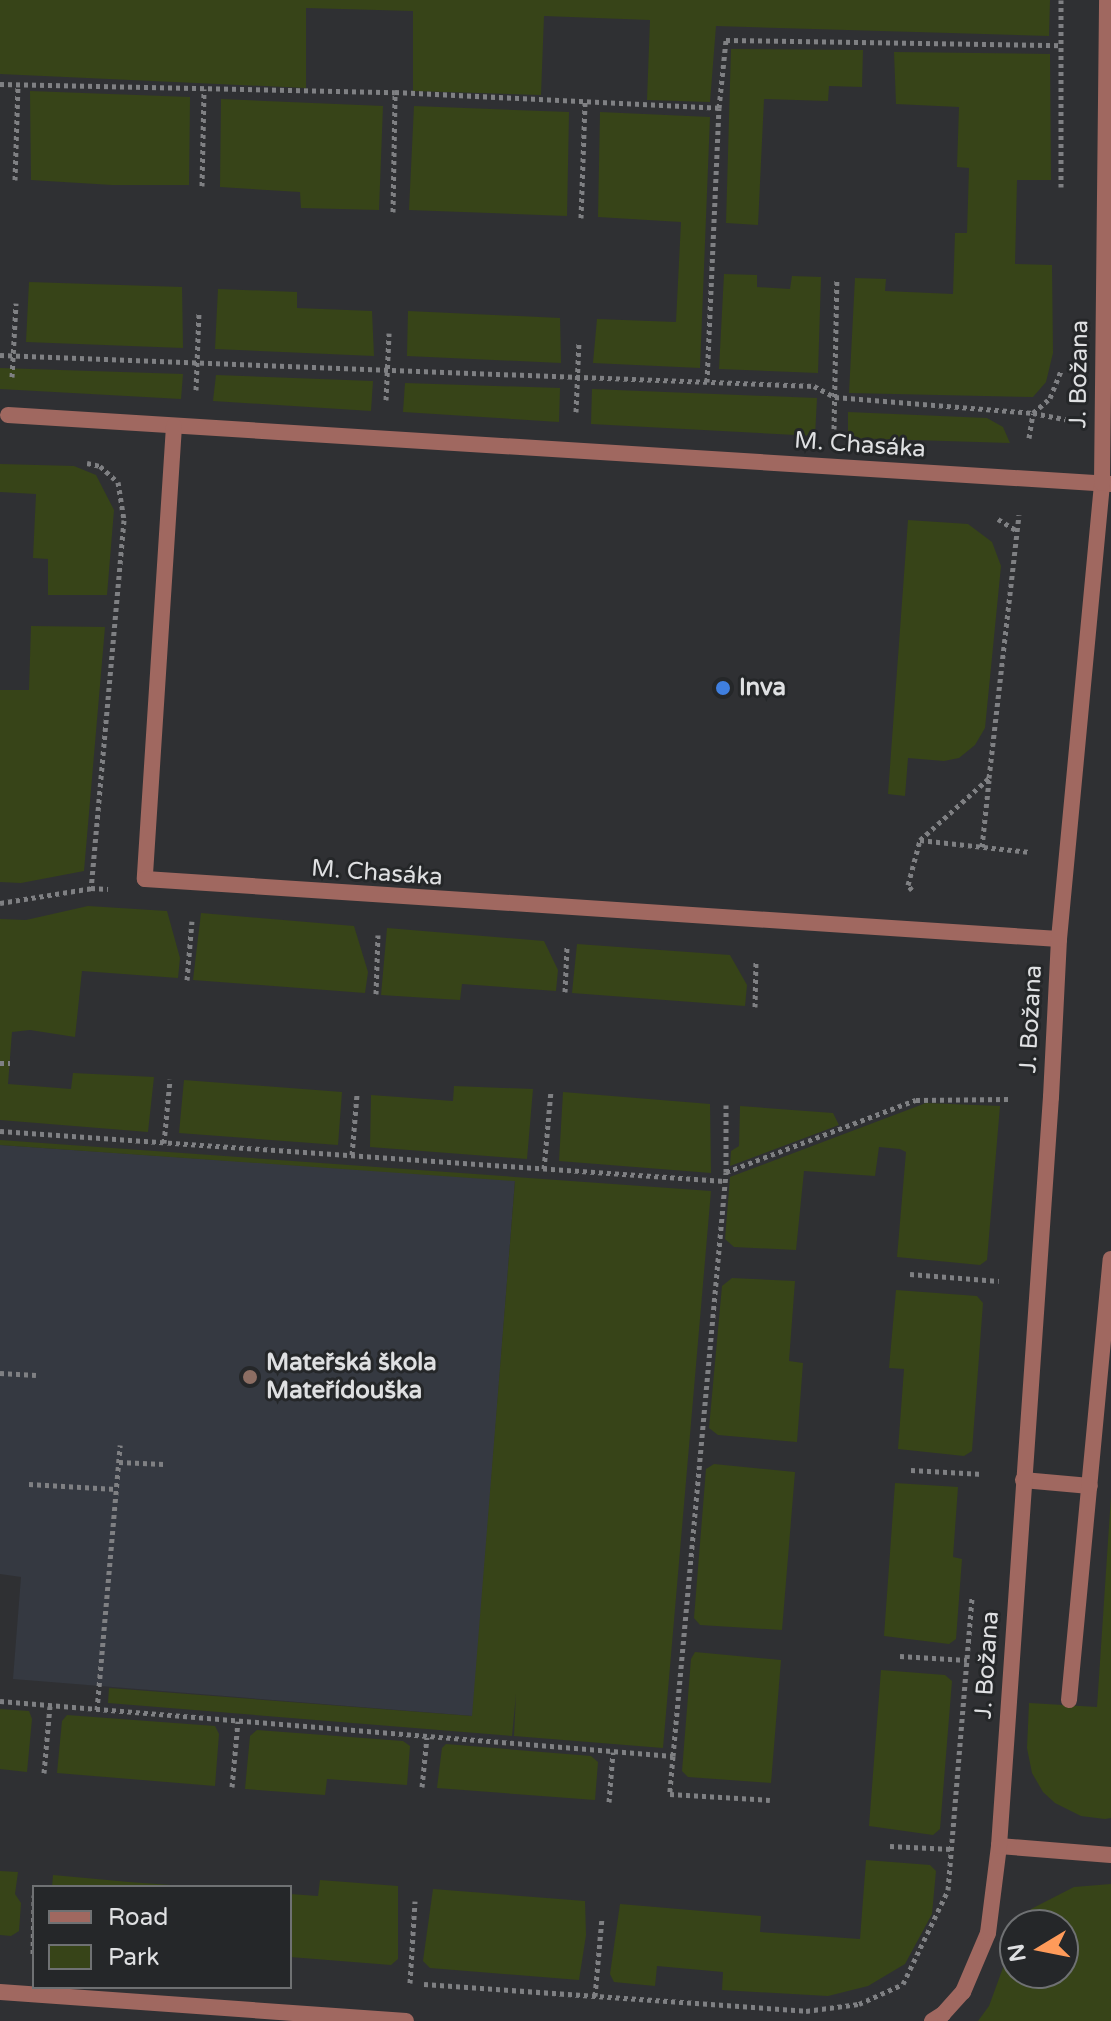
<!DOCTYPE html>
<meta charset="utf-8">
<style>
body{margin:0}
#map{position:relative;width:1111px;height:2021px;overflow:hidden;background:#2f3033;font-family:"Varela Round",sans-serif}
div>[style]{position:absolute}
.built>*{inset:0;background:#353941}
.green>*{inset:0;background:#374418}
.path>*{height:5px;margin-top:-2.5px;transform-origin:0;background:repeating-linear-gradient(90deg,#7f8083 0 4px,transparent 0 8px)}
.service>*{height:16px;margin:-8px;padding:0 8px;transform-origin:8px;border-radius:8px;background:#a06860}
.minor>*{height:16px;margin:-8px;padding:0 8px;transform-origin:8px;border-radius:8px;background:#a06860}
.dots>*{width:22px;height:22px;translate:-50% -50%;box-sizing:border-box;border:4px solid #252729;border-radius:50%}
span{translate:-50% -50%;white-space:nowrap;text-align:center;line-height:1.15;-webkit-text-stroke:6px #252729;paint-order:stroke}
.street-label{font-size:24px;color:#dfe0e2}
.poi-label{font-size:24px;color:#dfe0e2;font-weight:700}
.left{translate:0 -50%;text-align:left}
.legend{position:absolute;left:32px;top:1885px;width:260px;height:104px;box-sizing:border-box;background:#252729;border:2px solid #6f7173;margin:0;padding:10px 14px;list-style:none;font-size:24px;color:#dfe0e2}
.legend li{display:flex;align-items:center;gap:16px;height:40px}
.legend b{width:40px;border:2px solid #6f7173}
.north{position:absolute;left:999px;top:1909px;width:80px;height:80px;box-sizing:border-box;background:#252729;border:2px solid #6f7173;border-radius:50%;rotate:260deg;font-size:22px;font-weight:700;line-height:32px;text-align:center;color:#dfe0e2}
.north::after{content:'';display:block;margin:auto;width:28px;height:36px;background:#ff9b5a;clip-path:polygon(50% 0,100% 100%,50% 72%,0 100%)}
</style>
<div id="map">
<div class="built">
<i style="clip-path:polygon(0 1145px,515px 1180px,473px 1716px,13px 1679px,21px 1577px,0 1574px)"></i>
</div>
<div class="green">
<i style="clip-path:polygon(0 0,1050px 0,1049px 36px,716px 26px,710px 102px,647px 100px,650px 20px,544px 16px,541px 95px,413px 91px,413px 11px,306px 8px,306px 88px,0 74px)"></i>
<i style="clip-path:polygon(731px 49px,863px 50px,862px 87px,829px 86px,828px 101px,764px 99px,758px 225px,726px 223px)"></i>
<i style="clip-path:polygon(894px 52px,1050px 54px,1051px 180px,1017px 180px,1015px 264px,1052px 265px,1053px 353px,1046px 382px,1033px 397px,849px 393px,855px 278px,886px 279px,885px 291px,953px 294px,955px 233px,967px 233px,969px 168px,957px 167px,959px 107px,896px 104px)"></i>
<i style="clip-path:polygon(30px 91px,190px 97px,189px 185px,112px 185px,31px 180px)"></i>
<i style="clip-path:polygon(221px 99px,383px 106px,379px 210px,301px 208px,300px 192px,220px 187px)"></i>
<i style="clip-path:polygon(414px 106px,569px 112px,567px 216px,409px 210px)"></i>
<i style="clip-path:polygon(600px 112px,710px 117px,700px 368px,593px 363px,597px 319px,676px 322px,681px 222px,598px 217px)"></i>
<i style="clip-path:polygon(724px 274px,757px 275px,757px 287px,790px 289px,792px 276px,821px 277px,818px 373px,719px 369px)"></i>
<i style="clip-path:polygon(29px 282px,182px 287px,183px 348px,26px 342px)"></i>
<i style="clip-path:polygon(218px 289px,297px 292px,297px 308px,372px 311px,374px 356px,215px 349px)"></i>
<i style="clip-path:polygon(408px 311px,560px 318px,561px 363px,407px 356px)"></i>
<i style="clip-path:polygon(0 368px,183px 374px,181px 399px,0 389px)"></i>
<i style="clip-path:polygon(216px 375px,373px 381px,371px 411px,213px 401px)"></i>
<i style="clip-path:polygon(405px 383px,560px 388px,559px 422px,403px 412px)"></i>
<i style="clip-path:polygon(592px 389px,817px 398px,815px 436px,591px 424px)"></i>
<i style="clip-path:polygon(848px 412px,987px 418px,1003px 427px,1010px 443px,848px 438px)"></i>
<i style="clip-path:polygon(0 464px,74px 466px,96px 475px,114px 510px,107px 595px,48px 595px,48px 559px,33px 558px,36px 494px,0 492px)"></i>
<i style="clip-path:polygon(908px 520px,968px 524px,992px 542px,1001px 566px,985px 728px,975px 745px,959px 758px,944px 761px,908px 758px,905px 796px,888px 794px)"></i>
<i style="clip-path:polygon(31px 626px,105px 627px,84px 871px,21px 883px,0 882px,0 690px,29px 690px)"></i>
<i style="clip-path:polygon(88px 906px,167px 911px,180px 958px,178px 978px,82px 971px,75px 1037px,30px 1030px,12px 1032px,8px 1084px,71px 1089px,73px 1073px,154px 1077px,148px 1132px,0 1120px,0 919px,26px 920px)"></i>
<i style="clip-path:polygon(201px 913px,354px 926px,368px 972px,365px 993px,193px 980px)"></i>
<i style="clip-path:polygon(387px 928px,544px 941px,558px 970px,556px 991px,462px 984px,460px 1000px,381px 995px)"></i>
<i style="clip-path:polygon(577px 944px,730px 955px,747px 985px,745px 1006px,572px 993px)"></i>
<i style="clip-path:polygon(184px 1080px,342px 1092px,338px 1145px,179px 1133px)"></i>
<i style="clip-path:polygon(454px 1086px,533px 1089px,527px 1159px,370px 1147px,371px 1095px,453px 1101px)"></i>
<i style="clip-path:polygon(563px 1092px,710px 1104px,711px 1173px,559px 1161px)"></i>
<i style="clip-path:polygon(926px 1103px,1000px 1106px,987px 1260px,980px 1265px,897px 1257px,906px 1152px,900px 1149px,879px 1147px,875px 1176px,804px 1171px,796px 1250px,734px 1247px,725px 1239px,730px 1177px)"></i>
<i style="clip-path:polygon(740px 1106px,833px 1113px,839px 1125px,730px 1166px,731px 1151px,739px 1146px)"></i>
<i style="clip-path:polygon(0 1140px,711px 1191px,663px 1748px,514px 1736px,516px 1694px,512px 1736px,108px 1703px,109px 1688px,472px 1716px,515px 1181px,0 1145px)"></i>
<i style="clip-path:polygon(732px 1278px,795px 1281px,789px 1361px,803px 1363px,797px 1442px,718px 1435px,709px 1428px,722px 1286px)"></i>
<i style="clip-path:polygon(896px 1290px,977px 1296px,983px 1303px,972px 1451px,964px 1456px,898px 1449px,904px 1369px,889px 1368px)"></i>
<i style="clip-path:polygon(714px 1464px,795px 1472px,782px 1630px,700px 1625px,694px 1618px,706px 1469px)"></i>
<i style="clip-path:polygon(895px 1483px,958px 1487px,953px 1557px,962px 1559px,956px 1639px,949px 1644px,884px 1636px)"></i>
<i style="clip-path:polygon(1111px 1496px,1111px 1818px,1105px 1819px,1081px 1816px,1055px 1803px,1043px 1792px,1032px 1773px,1027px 1748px,1029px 1703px,1097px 1707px)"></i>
<i style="clip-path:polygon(695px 1652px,781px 1660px,771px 1783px,688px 1777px,682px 1771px,691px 1659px)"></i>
<i style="clip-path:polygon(881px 1670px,945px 1675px,952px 1681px,940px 1829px,933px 1835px,869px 1826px)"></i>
<i style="clip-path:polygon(0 1709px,29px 1711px,32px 1719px,27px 1772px,0 1769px)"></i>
<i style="clip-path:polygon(67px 1715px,215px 1726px,219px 1734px,215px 1786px,57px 1773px,62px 1721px)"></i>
<i style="clip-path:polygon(257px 1730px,403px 1741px,410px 1746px,407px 1785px,327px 1779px,325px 1795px,245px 1789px,250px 1736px)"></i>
<i style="clip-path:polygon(446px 1744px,591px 1756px,598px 1762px,595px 1800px,437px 1788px,442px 1748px)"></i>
<i style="clip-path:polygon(866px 1860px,930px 1865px,936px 1871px,932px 1914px,905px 1964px,868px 1986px,828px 1996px,722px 1990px,723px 1972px,657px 1966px,655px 1986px,614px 1982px,610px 1974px,620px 1904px,761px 1916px,760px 1932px,860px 1939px)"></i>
<i style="clip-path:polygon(0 1871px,18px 1872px,15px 1894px,21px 1903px,19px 1931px,11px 1936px,0 1935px)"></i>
<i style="clip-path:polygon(53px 1875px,129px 1882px,199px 1887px,52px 1887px)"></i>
<i style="clip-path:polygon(320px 1880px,398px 1886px,398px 1959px,391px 1965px,290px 1957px,290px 1894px,318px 1896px)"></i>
<i style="clip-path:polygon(1111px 1884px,1111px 2021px,978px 2021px,989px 2006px,1015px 1935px,1015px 1973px,1063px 1973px,1063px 1925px,1020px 1925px,1031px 1909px,1074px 1887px)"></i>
<i style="clip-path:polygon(433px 1889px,585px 1901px,586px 1935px,579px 1980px,430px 1968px,423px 1961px)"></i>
</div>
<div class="path">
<i style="left:1061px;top:0;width:187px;rotate:90deg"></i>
<i style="left:0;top:84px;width:395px;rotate:1.2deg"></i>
<i style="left:395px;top:92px;width:324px;rotate:2.8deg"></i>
<i style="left:719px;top:108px;width:68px;rotate:-84.1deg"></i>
<i style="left:726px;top:40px;width:336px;rotate:0.9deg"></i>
<i style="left:15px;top:180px;width:95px;rotate:-88.2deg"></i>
<i style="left:202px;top:186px;width:97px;rotate:-88.8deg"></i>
<i style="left:393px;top:212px;width:120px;rotate:-89deg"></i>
<i style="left:581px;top:218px;width:117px;rotate:-88deg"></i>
<i style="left:0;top:355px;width:815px;rotate:2.18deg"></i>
<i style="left:814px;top:386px;width:24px;rotate:28deg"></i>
<i style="left:835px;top:397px;width:199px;rotate:4.6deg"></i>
<i style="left:1033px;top:413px;width:23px;rotate:-41deg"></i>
<i style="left:1050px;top:398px;width:31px;rotate:-68deg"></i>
<i style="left:12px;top:377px;width:74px;rotate:-86.9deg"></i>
<i style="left:707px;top:382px;width:274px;rotate:-87.5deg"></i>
<i style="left:196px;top:390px;width:79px;rotate:-87.8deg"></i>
<i style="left:386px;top:400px;width:67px;rotate:-87.4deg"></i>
<i style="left:576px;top:412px;width:71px;rotate:-87.6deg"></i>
<i style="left:834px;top:429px;width:151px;rotate:-88.9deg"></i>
<i style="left:1029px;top:438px;width:25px;rotate:-81deg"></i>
<i style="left:1033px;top:413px;width:33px;rotate:11deg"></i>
<i style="left:87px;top:463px;width:13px;rotate:13deg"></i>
<i style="left:100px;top:466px;width:24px;rotate:42deg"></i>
<i style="left:118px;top:482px;width:38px;rotate:81deg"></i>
<i style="left:124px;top:520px;width:369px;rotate:95.1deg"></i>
<i style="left:91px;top:888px;width:17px;rotate:3deg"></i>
<i style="left:998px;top:519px;width:22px;rotate:32deg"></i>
<i style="left:920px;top:840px;width:111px;rotate:6.2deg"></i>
<i style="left:982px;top:847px;width:67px;rotate:-84deg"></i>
<i style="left:912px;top:890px;width:6px;rotate:-129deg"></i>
<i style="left:908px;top:885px;width:47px;rotate:-75.1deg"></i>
<i style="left:920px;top:840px;width:93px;rotate:-41.9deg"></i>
<i style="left:989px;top:778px;width:265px;rotate:-83.5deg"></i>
<i style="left:0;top:903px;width:94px;rotate:-9.2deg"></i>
<i style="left:187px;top:980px;width:59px;rotate:-85.2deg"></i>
<i style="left:565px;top:992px;width:46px;rotate:-87.5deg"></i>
<i style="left:376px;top:994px;width:59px;rotate:-88.1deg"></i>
<i style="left:755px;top:1007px;width:47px;rotate:-88.8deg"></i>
<i style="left:0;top:1063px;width:10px"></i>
<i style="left:0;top:1131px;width:726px;rotate:3.95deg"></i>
<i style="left:164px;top:1143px;width:64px;rotate:-84.6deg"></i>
<i style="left:352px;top:1155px;width:61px;rotate:-85.3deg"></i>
<i style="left:544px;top:1169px;width:78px;rotate:-84.9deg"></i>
<i style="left:726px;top:1172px;width:67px;rotate:-90deg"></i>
<i style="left:910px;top:1274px;width:89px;rotate:4.5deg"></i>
<i style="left:0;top:1373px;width:36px;rotate:3deg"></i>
<i style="left:119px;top:1462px;width:45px;rotate:2.5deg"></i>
<i style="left:911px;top:1470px;width:72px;rotate:3.2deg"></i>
<i style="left:29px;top:1484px;width:87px;rotate:3.3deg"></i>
<i style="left:900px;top:1656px;width:67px;rotate:3.4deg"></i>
<i style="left:0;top:1701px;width:675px;rotate:4.67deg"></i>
<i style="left:673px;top:1756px;width:586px;rotate:-84.81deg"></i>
<i style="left:726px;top:1172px;width:203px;rotate:-20.8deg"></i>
<i style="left:916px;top:1100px;width:94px;rotate:-0.6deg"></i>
<i style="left:97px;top:1710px;width:266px;rotate:-85deg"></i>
<i style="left:673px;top:1756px;width:38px;rotate:95deg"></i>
<i style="left:670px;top:1794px;width:100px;rotate:3.4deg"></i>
<i style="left:44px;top:1773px;width:67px;rotate:-84.9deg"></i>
<i style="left:232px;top:1787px;width:66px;rotate:-84.8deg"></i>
<i style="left:422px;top:1787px;width:50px;rotate:-84.3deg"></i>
<i style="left:609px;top:1802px;width:50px;rotate:-85.4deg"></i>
<i style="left:890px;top:1846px;width:61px;rotate:2.8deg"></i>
<i style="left:33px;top:1954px;width:59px;rotate:-89deg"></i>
<i style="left:410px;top:1983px;width:82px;rotate:-86.5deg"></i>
<i style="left:424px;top:1984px;width:383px;rotate:4deg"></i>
<i style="left:806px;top:2011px;width:53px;rotate:-7.5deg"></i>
<i style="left:859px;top:2004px;width:48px;rotate:-24.4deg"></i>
<i style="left:903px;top:1984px;width:104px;rotate:-64.4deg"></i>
<i style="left:948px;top:1890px;width:293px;rotate:-85.3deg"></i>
<i style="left:595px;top:1996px;width:79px;rotate:-84.9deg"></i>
</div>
<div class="service">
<i style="left:1023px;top:1480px;width:67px;rotate:5.1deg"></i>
<i style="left:1069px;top:1700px;width:443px;rotate:-84.6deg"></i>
</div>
<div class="minor">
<i style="left:8px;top:415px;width:1105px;rotate:3.58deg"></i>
<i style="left:174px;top:426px;width:454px;rotate:93.7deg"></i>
<i style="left:145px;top:879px;width:916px;rotate:3.76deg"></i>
<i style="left:999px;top:1846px;width:112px;rotate:4.6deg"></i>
<i style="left:0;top:1992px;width:407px;rotate:4.1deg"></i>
<i style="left:932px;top:2021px;width:13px;rotate:-32deg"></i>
<i style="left:943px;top:2014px;width:30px;rotate:-48deg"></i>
<i style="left:963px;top:1992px;width:64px;rotate:-67deg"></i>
<i style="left:988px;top:1933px;width:88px;rotate:-82.8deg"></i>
<i style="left:999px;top:1846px;width:751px;rotate:-86.03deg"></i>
<i style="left:1051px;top:1097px;width:158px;rotate:-87.1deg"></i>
<i style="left:1059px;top:939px;width:458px;rotate:-84.6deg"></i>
<i style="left:1102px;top:483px;width:483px;rotate:-89.4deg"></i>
</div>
<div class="dots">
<i style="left:723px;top:688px;background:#3f7fe0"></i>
<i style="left:250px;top:1377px;background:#8d6e63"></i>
</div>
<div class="street-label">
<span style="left:1079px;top:374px;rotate:-89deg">J. Božana</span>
<span style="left:860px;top:445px;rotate:4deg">M. Chasáka</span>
<span style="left:377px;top:873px;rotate:4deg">M. Chasáka</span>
<span style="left:1031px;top:1019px;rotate:-87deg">J. Božana</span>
<span style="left:987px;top:1665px;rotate:-86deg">J. Božana</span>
</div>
<div class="poi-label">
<span class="left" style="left:739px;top:688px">Inva</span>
<span class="left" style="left:266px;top:1377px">Mateřská škola<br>Mateřídouška</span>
</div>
<ul class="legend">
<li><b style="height:10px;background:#a06860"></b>Road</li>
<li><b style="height:22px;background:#374418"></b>Park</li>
</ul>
<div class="north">N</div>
</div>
